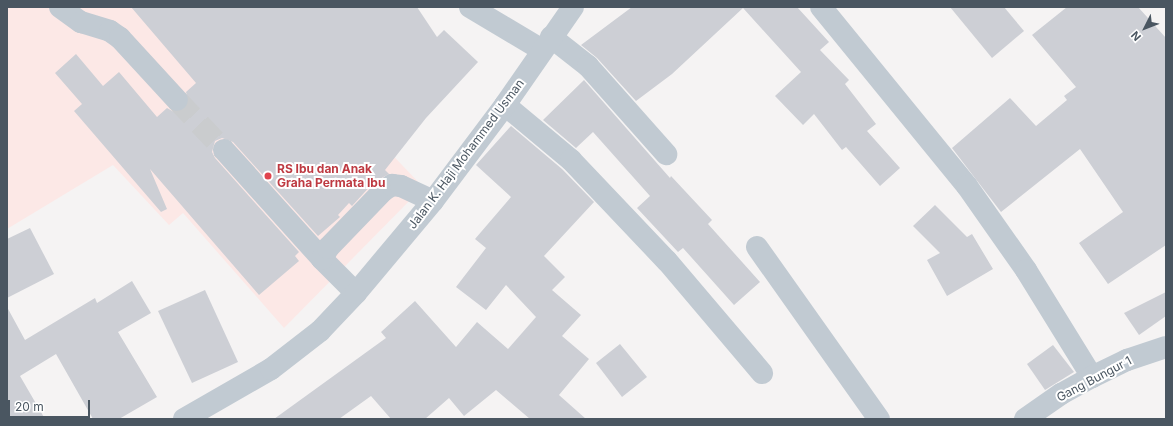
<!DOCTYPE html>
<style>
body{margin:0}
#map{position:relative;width:1173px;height:426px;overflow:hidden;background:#f5f3f3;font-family:Inter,sans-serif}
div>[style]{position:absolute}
.medical>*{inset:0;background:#fce8e6}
.building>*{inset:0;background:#cdcfd5}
.minor-tunnel>*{height:22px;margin-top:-11px;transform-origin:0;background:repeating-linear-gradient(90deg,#caccce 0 22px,transparent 0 33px)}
.minor>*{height:22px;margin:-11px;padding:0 11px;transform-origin:11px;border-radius:11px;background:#c1cad2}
.dots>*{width:11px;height:11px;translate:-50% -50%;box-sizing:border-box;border:2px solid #fff;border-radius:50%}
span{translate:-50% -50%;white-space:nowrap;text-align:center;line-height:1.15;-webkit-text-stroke:4px #fff;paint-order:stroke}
.street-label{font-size:12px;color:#4a5661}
.health-label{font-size:12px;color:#be3a42;font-weight:700}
.left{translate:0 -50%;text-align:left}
.frame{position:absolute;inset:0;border:8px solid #4a5661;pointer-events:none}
.north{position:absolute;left:1125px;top:8px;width:40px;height:40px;-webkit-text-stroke:3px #fff;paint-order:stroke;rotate:228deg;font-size:11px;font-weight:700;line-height:16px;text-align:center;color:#4a5661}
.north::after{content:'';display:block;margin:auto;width:14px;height:18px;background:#4a5661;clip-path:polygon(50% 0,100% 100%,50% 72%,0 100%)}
.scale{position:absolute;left:8px;top:400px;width:82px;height:18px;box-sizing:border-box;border:2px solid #4a5661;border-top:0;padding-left:5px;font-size:12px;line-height:14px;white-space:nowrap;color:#4a5661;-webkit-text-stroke:3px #fff;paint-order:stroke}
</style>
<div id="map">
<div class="medical">
<i style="clip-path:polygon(7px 7px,291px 7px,274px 31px,423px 187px,284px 328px,183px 213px,169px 225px,113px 165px,7px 229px)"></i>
</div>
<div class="building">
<i style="clip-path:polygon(131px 7px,417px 7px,437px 37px,444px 30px,478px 62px,426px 118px,385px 170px,389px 174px,374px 182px,352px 206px,349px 203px,338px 215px,340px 217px,318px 236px,233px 142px,222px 138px,215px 141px,212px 152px,215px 158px,299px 252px,295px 256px,299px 261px,259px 295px,150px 169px,167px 209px,161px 212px,74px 111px,82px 104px,55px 73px,76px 54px,103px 86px,119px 72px,157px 117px,167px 108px,174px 112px,185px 109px,189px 103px,186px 92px,196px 83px)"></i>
<i style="clip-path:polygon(632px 7px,797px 7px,829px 42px,820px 50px,849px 80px,845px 84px,876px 124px,867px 131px,900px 168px,880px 186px,846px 147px,842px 150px,814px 114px,803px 125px,775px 96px,801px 72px,743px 8px,672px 74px,636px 101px,597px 58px,581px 45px)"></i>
<i style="clip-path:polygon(950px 7px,1004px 7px,1024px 31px,992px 58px)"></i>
<i style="clip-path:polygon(1067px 7px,1138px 7px,1166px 38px,1166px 245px,1108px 284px,1079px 243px,1123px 212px,1080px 149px,1001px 212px,952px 148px,1010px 98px,1036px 126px,1067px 100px,1064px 96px,1076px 87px,1032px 35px)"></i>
<i style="clip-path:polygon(584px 80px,670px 178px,671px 176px,712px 220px,708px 224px,760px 282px,734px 305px,683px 248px,678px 252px,637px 208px,650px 196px,593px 132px,576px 148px,543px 120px)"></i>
<i style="clip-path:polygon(511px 126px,562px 169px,594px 202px,544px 256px,565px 277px,552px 290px,581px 315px,562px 336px,589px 359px,559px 395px,586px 419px,530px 419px,496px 390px,464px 416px,449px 398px,425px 419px,391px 419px,371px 396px,339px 419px,274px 419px,386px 338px,381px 332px,415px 301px,456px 347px,477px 322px,508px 349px,536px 317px,506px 285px,486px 310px,456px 287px,486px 248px,475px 239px,511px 197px,476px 165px)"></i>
<i style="clip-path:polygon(935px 205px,967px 237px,972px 234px,993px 269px,947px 296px,927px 260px,940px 253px,913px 226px)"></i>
<i style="clip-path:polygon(30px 228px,54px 274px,7px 298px,7px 239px)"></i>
<i style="clip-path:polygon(132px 281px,151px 313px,118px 332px,157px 397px,119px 419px,93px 419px,56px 354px,20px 376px,45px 419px,7px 419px,7px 307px,25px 340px,95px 298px,97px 303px)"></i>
<i style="clip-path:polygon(205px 290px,238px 362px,192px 383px,158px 311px)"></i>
<i style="clip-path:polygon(1166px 292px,1166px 316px,1139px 335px,1124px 313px)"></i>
<i style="clip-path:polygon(620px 344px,647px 377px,622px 397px,596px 363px)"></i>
<i style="clip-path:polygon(1053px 345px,1074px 372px,1045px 390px,1027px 364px)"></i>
</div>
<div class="minor-tunnel">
<i style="left:177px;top:100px;width:69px;rotate:46.8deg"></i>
</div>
<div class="minor">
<i style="left:60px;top:7px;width:26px;rotate:36deg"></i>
<i style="left:81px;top:22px;width:30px;rotate:17deg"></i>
<i style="left:110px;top:31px;width:12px;rotate:35deg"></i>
<i style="left:120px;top:38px;width:84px;rotate:47.4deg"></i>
<i style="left:470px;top:7px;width:84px;rotate:30.8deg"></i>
<i style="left:821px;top:7px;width:231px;rotate:50.8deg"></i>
<i style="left:967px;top:186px;width:103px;rotate:54.9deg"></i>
<i style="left:1026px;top:270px;width:126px;rotate:58.3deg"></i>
<i style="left:551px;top:37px;width:47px;rotate:38.1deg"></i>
<i style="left:588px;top:66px;width:118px;rotate:48.4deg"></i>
<i style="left:505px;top:105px;width:86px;rotate:39.8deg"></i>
<i style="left:571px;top:160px;width:139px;rotate:46.5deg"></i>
<i style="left:667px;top:261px;width:147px;rotate:49.7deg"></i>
<i style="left:224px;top:150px;width:147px;rotate:48deg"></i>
<i style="left:322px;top:259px;width:48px;rotate:45deg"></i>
<i style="left:757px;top:247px;width:211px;rotate:54.7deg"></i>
<i style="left:322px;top:259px;width:13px;rotate:-61deg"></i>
<i style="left:328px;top:248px;width:79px;rotate:-46deg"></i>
<i style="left:383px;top:191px;width:11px;rotate:-34deg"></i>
<i style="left:392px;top:185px;width:9px;rotate:6deg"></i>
<i style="left:401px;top:186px;width:35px;rotate:25deg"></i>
<i style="left:184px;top:419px;width:100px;rotate:-29.9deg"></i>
<i style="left:271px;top:369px;width:62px;rotate:-37.8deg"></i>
<i style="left:320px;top:331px;width:52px;rotate:-46.5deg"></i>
<i style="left:356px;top:293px;width:120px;rotate:-50.1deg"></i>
<i style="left:433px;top:201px;width:120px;rotate:-53.1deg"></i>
<i style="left:505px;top:105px;width:119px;rotate:-55.2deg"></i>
<i style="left:1025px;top:419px;width:44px;rotate:-34.8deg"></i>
<i style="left:1061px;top:394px;width:35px;rotate:-29deg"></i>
<i style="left:1092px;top:377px;width:39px;rotate:-26deg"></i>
<i style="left:1127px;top:360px;width:41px;rotate:-18.4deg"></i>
</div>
<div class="dots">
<i style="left:268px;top:176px;background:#e0444e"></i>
</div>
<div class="street-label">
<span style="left:466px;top:154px;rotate:-53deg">Jalan K. Haji Mohammed Usman</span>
<span style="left:1094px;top:379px;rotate:-28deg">Gang Bungur 1</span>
</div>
<div class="health-label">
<span class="left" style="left:277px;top:176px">RS Ibu dan Anak<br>Graha Permata Ibu</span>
</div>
<div class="frame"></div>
<div class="north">N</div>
<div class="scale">20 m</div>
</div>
